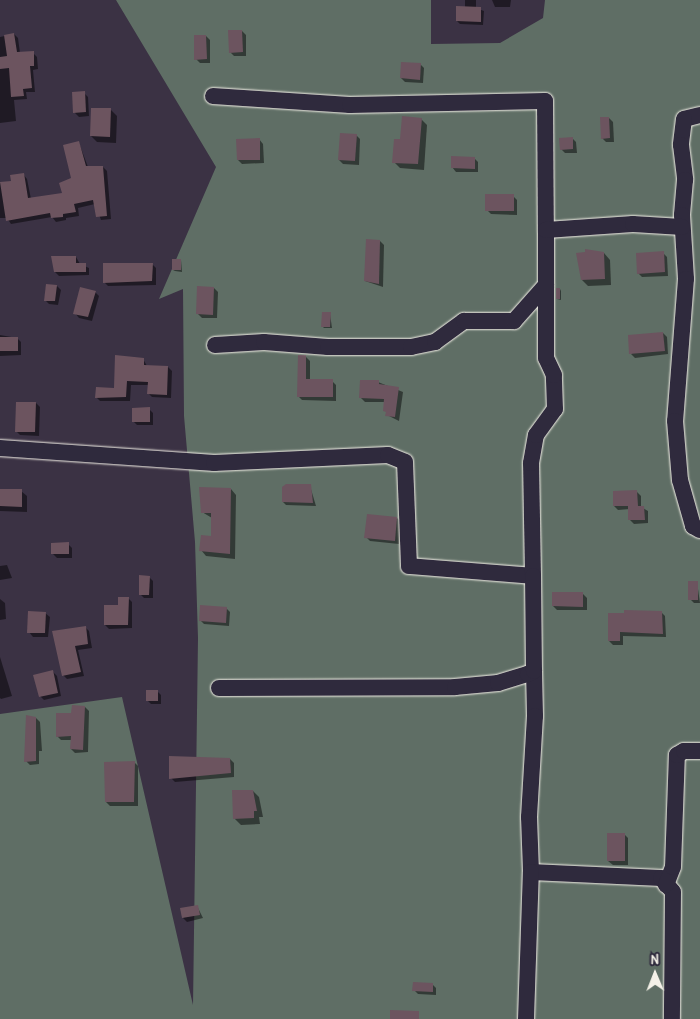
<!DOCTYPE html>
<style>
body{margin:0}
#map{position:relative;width:700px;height:1019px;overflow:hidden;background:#3b3244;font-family:"Patrick Hand",sans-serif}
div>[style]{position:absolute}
.green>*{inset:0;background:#5f6e65}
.shadow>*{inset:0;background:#0007}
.building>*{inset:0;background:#6c545f}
.roads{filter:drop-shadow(0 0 1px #f4f1e8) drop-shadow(0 0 1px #f4f1e8)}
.minor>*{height:16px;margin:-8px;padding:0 8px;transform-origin:8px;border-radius:8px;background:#2f2a3d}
span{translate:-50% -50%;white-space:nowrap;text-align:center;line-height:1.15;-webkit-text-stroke:5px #2f2a3d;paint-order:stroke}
.north{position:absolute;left:630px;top:949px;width:50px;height:50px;-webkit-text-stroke:4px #2f2a3d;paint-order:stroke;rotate:359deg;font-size:14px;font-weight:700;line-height:20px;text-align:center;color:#f4f1e8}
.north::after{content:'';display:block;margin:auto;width:18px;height:22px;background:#f4f1e8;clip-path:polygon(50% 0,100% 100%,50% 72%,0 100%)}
</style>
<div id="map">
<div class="green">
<i style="clip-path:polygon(116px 0,431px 0,431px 44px,500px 43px,543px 18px,545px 0,700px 0,700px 1019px,0 1019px,0 714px,122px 697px,193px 1005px,198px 638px,195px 542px,184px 416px,183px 289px,159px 299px,216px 167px)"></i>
</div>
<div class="shadow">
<i style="clip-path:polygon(465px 0,476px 0,476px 8px,484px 11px,483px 25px,460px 24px,457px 21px,465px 8px)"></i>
<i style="clip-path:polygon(492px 0,511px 0,510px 7px,495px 7px)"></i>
<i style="clip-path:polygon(242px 31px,246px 35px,246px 56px,234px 56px,230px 52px)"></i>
<i style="clip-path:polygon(14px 34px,18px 38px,20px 53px,33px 53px,37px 57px,38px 69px,33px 70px,35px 92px,26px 92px,27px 99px,14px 100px,16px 121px,0 123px,0 37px)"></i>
<i style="clip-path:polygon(206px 36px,210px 40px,210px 63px,200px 63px,196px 59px)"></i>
<i style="clip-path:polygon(420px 64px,424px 68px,423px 83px,405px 82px,401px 78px)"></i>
<i style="clip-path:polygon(84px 93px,88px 97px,89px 116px,79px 117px,75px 113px)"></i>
<i style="clip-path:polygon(111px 110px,117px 116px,116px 143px,97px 142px,91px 136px)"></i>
<i style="clip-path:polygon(609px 118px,613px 122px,614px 142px,606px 142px,602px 138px)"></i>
<i style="clip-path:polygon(421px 119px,427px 125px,424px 170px,400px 168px,394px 162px,401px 141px)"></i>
<i style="clip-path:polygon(356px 135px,360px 139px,359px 165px,343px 164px,339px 160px)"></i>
<i style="clip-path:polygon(572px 138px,576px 142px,577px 153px,565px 153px,561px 149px)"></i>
<i style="clip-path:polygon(259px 139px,263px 144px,264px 163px,242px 164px,238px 160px)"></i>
<i style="clip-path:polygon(79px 143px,88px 167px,103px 167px,107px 171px,111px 219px,101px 220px,95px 204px,78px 208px,79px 216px,66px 218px,66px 220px,56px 222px,52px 217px,11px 224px,7px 218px,0 218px,0 183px,12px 182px,23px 174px,27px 179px,31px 199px,63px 194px,73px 179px)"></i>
<i style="clip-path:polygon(474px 158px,478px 162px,478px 172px,456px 172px,452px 167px)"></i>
<i style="clip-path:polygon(513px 196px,517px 200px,517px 215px,491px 214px,487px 210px)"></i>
<i style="clip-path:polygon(380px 241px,384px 245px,383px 287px,365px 281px)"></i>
<i style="clip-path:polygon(604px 253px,610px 260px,611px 285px,588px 286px,582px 280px)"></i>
<i style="clip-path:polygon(663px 253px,667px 257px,668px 276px,642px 277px,638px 273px)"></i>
<i style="clip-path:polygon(76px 257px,80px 264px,89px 268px,89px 275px,59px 276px,55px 272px)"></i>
<i style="clip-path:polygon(181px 260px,182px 272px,175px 271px,173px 270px)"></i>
<i style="clip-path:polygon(152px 264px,156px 268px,156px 285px,108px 286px,104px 282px)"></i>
<i style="clip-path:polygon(57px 286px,61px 290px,58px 305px,49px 304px,45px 300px)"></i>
<i style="clip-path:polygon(214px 288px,218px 292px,217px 318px,202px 318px,198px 314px)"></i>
<i style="clip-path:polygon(560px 289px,561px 291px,561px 300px,557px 299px)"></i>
<i style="clip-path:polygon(95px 292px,99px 296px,92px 321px,79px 318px,75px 313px)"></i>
<i style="clip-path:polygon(330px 314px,332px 328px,324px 328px,323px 327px)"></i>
<i style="clip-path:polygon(663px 333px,667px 337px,668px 354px,635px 358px,631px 354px)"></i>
<i style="clip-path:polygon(0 335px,17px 338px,21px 342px,21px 355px,0 356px)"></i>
<i style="clip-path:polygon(306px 357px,310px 361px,310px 380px,332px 381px,336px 385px,336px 401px,302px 400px,298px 396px)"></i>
<i style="clip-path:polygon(143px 359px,147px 366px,168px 367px,172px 371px,171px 398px,152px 397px,148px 393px,149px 385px,131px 385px,130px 401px,100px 401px,96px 397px,115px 389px)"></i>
<i style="clip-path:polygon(378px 382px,403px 392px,399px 421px,387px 415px,386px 402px,365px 402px,361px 398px)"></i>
<i style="clip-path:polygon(36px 403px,40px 407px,39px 436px,20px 435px,16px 431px)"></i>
<i style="clip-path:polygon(149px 409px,153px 413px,153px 425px,137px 425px,133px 421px)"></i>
<i style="clip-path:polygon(310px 486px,316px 506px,286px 505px,283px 502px)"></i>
<i style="clip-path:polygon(231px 489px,236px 495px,235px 559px,206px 556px,201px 550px,212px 538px,212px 518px,202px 512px)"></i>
<i style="clip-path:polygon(0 490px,21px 491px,27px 496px,27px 512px,0 511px)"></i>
<i style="clip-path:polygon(637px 492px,641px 496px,641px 507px,648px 511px,648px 523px,634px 524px,630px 520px,630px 509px,618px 510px,614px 506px)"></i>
<i style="clip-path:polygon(397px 518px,401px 522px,399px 544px,370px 541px,366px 537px)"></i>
<i style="clip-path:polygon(68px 544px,72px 548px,72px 558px,57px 558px,53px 554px)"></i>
<i style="clip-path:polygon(7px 565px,12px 578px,0 580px,0 566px)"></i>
<i style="clip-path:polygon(149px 577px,153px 581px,153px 598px,144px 598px,140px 594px)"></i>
<i style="clip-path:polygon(697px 582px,700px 603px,694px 603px,690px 599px)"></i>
<i style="clip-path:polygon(583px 594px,587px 598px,587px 610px,557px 610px,553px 606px)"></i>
<i style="clip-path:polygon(128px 598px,132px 602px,132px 628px,109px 629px,105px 625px)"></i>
<i style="clip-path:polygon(0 599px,5px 603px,6px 619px,0 620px)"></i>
<i style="clip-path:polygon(226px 608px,230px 612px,229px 626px,204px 624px,200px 620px)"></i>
<i style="clip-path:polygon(661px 612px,665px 616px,666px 637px,623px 636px,623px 645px,613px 645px,609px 641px,625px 614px)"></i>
<i style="clip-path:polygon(45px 613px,50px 617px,48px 637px,33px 637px,29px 632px)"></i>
<i style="clip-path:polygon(85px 627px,89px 631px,92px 648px,78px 650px,84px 676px,67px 679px,63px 675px,53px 632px)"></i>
<i style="clip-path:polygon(0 657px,12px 696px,1px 699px,0 698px)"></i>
<i style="clip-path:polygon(53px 672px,57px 676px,61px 696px,44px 700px,40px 696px)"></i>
<i style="clip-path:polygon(157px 691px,161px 695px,161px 704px,151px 704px,147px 700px)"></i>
<i style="clip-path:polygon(85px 707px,89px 711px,88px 752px,75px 753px,71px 749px,72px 740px,61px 740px,57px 736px,73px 714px)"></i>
<i style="clip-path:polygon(36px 718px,40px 722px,42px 751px,39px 751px,39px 764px,30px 765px,26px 761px)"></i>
<i style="clip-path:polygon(230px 759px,234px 763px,234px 777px,175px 782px,171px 778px)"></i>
<i style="clip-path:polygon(134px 762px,138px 766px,138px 806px,110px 806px,106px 802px)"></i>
<i style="clip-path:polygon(253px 791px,259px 797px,263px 817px,259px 817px,260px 824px,241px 825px,234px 818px)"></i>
<i style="clip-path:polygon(624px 834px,628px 838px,628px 865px,613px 865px,608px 861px)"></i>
<i style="clip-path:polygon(197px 906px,203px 918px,187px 922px,183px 918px)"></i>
<i style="clip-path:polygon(432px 984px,436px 988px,436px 995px,418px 994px,414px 990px)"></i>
</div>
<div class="building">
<i style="clip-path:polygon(456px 6px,481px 7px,481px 22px,456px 21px)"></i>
<i style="clip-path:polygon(228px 30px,242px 30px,243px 52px,229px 53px)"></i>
<i style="clip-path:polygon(14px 33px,17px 52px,34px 51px,34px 66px,30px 66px,32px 88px,23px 89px,24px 96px,11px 97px,9px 68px,0 69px,0 57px,7px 56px,4px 35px)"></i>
<i style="clip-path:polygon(194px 35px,206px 35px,207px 59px,194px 60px)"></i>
<i style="clip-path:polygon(401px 62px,421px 63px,420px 80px,400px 78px)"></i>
<i style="clip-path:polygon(85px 91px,86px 112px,73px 113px,72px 92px)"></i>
<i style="clip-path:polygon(91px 108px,111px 108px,110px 137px,90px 136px)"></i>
<i style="clip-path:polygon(402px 116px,422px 118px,418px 164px,392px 163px,394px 139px,400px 139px)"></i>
<i style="clip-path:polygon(600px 117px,609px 117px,610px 138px,601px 139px)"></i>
<i style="clip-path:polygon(340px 133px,357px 134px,355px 161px,338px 160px)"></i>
<i style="clip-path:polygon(573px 137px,573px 149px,560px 150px,559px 138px)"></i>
<i style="clip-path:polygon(260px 138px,260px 160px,237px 160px,236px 139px)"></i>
<i style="clip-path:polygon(79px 141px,86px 166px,103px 166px,107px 216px,96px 217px,93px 200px,74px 204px,76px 212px,63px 214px,63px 217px,51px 218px,50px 213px,6px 221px,0 182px,11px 181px,10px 175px,24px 173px,28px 198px,62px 193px,59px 183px,71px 178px,63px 145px)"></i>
<i style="clip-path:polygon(451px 156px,475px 157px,475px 169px,451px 168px)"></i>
<i style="clip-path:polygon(485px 194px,514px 194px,514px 211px,485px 211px)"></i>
<i style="clip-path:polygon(366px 239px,380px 240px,379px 284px,364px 281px)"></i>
<i style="clip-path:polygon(585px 249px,604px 252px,605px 279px,581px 280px,576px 253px,585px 252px)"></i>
<i style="clip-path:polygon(664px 251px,665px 272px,637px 274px,636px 253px)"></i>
<i style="clip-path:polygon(51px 256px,76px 256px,76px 263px,86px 263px,86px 272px,54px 272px)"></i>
<i style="clip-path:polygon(172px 259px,181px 259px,181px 270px,172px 270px)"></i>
<i style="clip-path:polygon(103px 263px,153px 263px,152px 281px,103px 283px)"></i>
<i style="clip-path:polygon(46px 284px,57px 285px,55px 301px,44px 301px)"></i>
<i style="clip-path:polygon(197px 286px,214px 287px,213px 315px,196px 314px)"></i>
<i style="clip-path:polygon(80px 287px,96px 291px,88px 317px,73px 314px)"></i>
<i style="clip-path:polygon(556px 288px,560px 288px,560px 299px,556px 299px)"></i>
<i style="clip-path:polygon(322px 312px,331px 312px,330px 327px,321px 327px)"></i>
<i style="clip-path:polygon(663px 332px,665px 351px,629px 354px,628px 335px)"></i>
<i style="clip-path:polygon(0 337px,18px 337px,18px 351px,0 351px)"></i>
<i style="clip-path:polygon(115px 355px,144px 358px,144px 365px,168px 366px,167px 395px,147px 394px,148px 382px,127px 381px,126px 397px,95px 398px,96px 387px,114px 388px)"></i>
<i style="clip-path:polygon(298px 355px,306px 355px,306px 379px,333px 379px,333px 397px,297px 397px)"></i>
<i style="clip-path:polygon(360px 380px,379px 380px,379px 384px,399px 387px,395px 417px,385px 416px,386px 412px,383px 411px,384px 399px,359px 398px)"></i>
<i style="clip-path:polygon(16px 402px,36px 402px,35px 432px,15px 432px)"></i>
<i style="clip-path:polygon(150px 407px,150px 422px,132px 422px,132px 408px)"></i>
<i style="clip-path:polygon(286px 484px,311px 484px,313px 503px,282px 502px,282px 487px)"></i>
<i style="clip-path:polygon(199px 487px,231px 488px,230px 554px,199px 551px,201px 535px,211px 536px,211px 513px,201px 513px)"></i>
<i style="clip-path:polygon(0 489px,22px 489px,22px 507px,0 506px)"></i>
<i style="clip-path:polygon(637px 490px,638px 506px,644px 506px,645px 520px,628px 520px,628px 506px,613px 506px,613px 491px)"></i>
<i style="clip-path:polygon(367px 514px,397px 517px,395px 541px,364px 538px)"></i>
<i style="clip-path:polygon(69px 542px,69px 554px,51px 554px,51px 543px)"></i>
<i style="clip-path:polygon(139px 575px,150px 576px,149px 595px,139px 595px)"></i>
<i style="clip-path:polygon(688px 581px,698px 581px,698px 600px,688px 600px)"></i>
<i style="clip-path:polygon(552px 592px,583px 592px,583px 607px,552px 606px)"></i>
<i style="clip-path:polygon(118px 597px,129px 597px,128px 625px,104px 625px,104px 605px,118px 605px)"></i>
<i style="clip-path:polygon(200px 605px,227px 607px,226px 623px,199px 621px)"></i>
<i style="clip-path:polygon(624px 610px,662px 611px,663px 634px,620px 632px,620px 641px,608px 641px,608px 613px,624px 613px)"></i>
<i style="clip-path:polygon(28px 611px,46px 612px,45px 633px,27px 633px)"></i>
<i style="clip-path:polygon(86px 626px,88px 644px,75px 646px,81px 672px,62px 676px,52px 631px)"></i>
<i style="clip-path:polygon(53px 670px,58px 693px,39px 697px,33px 675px)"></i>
<i style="clip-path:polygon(146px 690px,158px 690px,158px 701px,146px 701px)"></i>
<i style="clip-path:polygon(72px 705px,85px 706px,83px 750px,70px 749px,71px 736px,56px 737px,56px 713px,71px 713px)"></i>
<i style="clip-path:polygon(26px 715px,36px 717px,36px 761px,24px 762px)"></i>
<i style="clip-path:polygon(169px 756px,230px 758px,231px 773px,169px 779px)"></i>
<i style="clip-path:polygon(135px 761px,134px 802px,105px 802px,104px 762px)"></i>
<i style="clip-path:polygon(232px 790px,253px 790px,257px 811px,254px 811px,254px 818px,233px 819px)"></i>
<i style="clip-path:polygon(607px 833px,625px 833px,625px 861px,607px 861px)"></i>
<i style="clip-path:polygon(198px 905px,200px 915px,182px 918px,180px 908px)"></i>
<i style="clip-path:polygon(413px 982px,433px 983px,433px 992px,412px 991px)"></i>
<i style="clip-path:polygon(390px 1010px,419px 1011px,419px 1019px,390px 1019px)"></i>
</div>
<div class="roads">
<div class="minor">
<i style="left:213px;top:96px;width:137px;rotate:3.8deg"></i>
<i style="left:350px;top:105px;width:195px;rotate:-1.2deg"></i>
<i style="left:545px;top:101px;width:129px;rotate:89.6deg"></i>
<i style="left:700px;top:115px;width:16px;rotate:166deg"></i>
<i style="left:684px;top:119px;width:26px;rotate:97deg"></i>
<i style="left:681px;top:145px;width:35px;rotate:83deg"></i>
<i style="left:685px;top:180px;width:35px;rotate:95deg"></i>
<i style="left:682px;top:215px;width:64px;rotate:86.4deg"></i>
<i style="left:686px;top:279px;width:142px;rotate:94.4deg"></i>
<i style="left:675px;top:421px;width:59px;rotate:85.2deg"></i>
<i style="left:680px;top:480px;width:48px;rotate:74.2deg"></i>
<i style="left:693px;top:526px;width:8px;rotate:30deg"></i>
<i style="left:215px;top:345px;width:49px;rotate:-3.5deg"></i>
<i style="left:264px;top:342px;width:64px;rotate:4.5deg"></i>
<i style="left:328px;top:347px;width:83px"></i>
<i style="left:411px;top:347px;width:25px;rotate:-12deg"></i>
<i style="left:435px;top:342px;width:36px;rotate:-36deg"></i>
<i style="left:464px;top:321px;width:50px"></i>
<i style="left:514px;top:321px;width:48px;rotate:-48.4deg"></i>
<i style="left:0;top:448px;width:215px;rotate:4deg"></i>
<i style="left:214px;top:463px;width:174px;rotate:-2.6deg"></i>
<i style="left:388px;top:455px;width:18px;rotate:22deg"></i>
<i style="left:405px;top:462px;width:104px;rotate:87.8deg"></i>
<i style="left:409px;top:566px;width:124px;rotate:4.6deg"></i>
<i style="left:533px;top:576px;width:113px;rotate:-91deg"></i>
<i style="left:531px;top:463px;width:28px;rotate:-80deg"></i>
<i style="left:536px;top:435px;width:32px;rotate:-54deg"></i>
<i style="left:555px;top:409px;width:34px;rotate:-92deg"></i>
<i style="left:554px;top:375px;width:19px;rotate:-115deg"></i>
<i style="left:546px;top:358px;width:128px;rotate:-90deg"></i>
<i style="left:546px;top:230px;width:87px;rotate:-3.9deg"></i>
<i style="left:633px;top:224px;width:49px;rotate:3.5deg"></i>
<i style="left:534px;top:671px;width:45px;rotate:88.7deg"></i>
<i style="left:535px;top:716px;width:101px;rotate:93.4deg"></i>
<i style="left:529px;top:817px;width:55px;rotate:87.9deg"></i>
<i style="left:531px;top:872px;width:130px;rotate:2.6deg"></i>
<i style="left:661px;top:878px;width:18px;rotate:49deg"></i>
<i style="left:673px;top:892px;width:127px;rotate:90.5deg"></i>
<i style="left:219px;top:688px;width:236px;rotate:-0.2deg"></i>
<i style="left:455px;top:687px;width:43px;rotate:-5.3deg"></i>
<i style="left:498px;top:683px;width:31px;rotate:-17deg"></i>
<i style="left:528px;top:674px;width:7px;rotate:-27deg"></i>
<i style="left:534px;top:671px;width:95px;rotate:-90.6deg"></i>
<i style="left:666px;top:885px;width:19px;rotate:-69deg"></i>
<i style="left:673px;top:867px;width:112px;rotate:-88deg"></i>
<i style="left:677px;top:755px;width:8px;rotate:-30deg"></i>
<i style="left:684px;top:751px;width:16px"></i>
<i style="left:526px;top:1019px;width:147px;rotate:-88.1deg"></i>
</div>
</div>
<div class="north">N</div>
</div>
